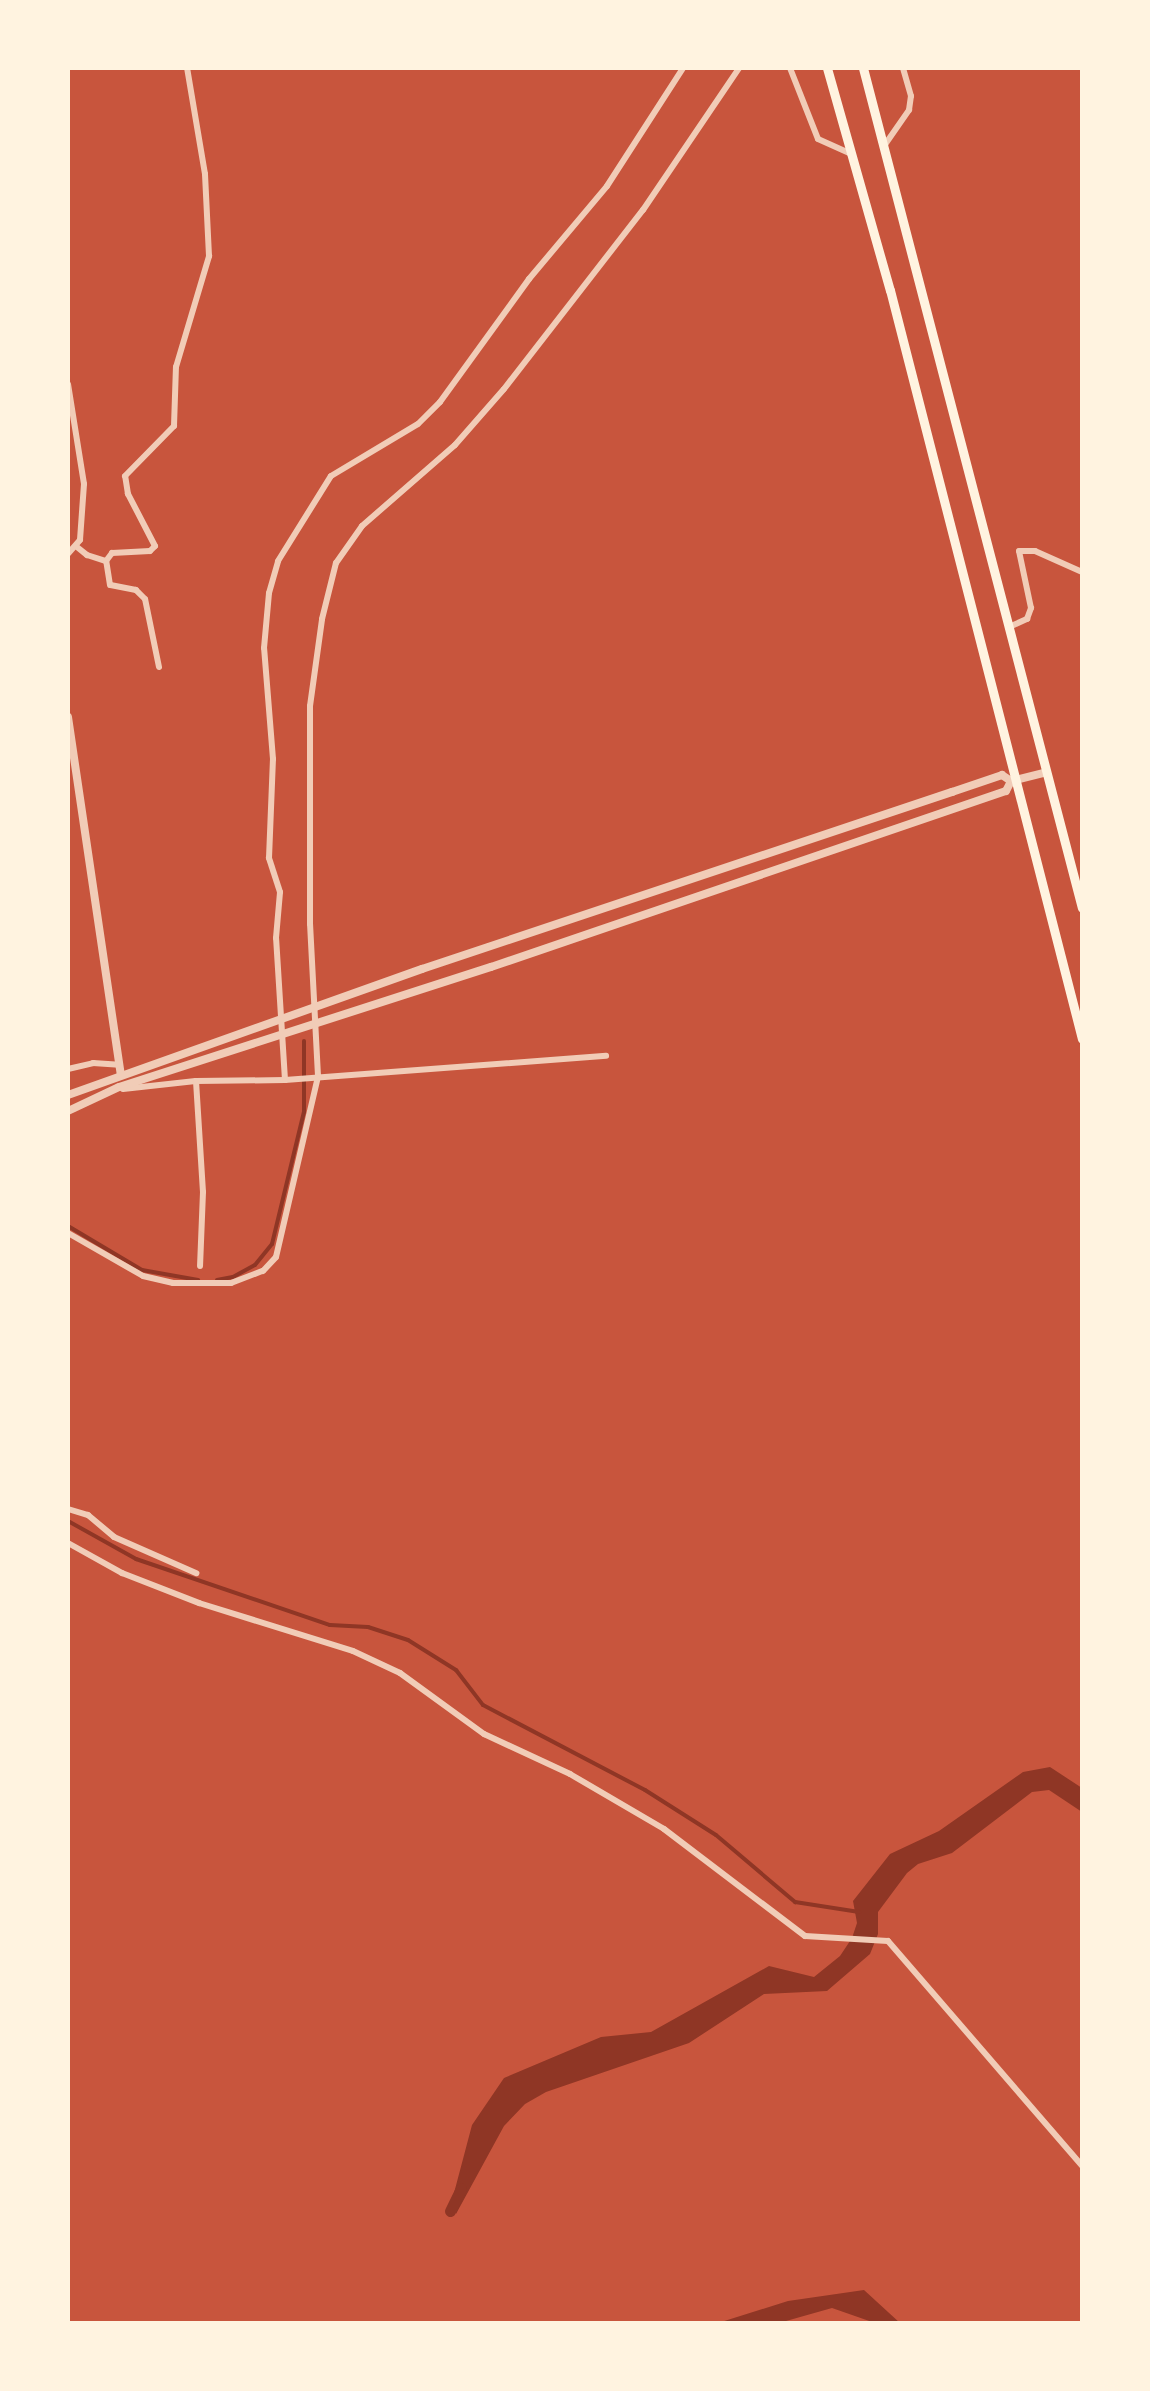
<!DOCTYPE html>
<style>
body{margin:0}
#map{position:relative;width:1150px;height:2391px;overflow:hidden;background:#c8553d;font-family:Ubuntu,sans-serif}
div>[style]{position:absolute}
.water>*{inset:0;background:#8f3625}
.stream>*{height:4px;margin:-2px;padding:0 2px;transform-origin:2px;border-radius:2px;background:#8f3625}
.canal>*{height:11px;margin:-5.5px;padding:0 5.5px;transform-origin:5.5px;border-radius:5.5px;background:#8f3625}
.minor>*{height:6px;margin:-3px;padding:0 3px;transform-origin:3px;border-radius:3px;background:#f1ccb7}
.tertiary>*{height:8px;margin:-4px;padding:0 4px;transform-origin:4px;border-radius:4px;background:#f1ccb7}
.secondary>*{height:9px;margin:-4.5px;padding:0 4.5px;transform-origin:4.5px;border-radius:4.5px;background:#fff3e0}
span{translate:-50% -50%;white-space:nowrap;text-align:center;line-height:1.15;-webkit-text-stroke:8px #fff3e0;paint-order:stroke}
.frame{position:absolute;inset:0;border:70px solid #fff3e0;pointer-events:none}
</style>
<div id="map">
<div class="water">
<i style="clip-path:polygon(1050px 1767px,1082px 1788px,1082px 1812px,1049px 1790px,1032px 1792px,952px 1853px,918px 1864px,907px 1873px,878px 1912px,878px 1934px,870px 1954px,827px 1991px,764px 1994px,689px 2043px,546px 2092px,525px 2104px,504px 2126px,456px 2214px,454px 2193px,472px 2125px,504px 2078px,601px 2037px,651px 2032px,769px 1966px,814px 1977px,840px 1956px,852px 1938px,857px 1923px,853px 1901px,890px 1854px,939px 1831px,1023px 1772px)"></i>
<i style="clip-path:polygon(864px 2290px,900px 2323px,875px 2323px,832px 2308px,779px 2323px,718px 2323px,788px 2301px)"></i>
</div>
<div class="stream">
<i style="left:68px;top:1226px;width:86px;rotate:30.7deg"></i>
<i style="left:142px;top:1270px;width:57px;rotate:10.1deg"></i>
<i style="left:217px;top:1280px;width:16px;rotate:-11deg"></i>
<i style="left:233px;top:1277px;width:25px;rotate:-29deg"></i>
<i style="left:255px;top:1265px;width:27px;rotate:-51deg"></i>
<i style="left:272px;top:1244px;width:136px;rotate:-76.4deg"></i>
<i style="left:304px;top:1112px;width:71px;rotate:-90deg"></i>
<i style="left:68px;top:1521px;width:78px;rotate:29.2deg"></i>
<i style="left:136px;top:1559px;width:205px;rotate:18.8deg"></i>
<i style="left:330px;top:1625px;width:38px;rotate:3deg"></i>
<i style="left:368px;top:1627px;width:42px;rotate:18deg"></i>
<i style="left:408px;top:1640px;width:57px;rotate:32deg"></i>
<i style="left:456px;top:1670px;width:44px;rotate:52.4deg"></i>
<i style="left:483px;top:1705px;width:183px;rotate:27.7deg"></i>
<i style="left:645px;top:1790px;width:84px;rotate:32.4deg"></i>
<i style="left:716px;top:1835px;width:104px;rotate:40.3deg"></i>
<i style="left:795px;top:1902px;width:65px;rotate:8.9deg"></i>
</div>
<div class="canal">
<i style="left:450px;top:2211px;width:25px;rotate:-64deg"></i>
</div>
<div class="minor">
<i style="left:790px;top:68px;width:76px;rotate:68.5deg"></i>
<i style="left:818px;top:139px;width:36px;rotate:24deg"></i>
<i style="left:884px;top:146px;width:44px;rotate:-55.2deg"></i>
<i style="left:909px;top:110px;width:14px;rotate:-82deg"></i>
<i style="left:911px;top:96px;width:29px;rotate:-106deg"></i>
<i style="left:68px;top:384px;width:101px;rotate:80.9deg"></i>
<i style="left:84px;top:484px;width:56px;rotate:94.1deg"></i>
<i style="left:80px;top:540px;width:18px;rotate:131deg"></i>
<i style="left:77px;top:547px;width:13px;rotate:39deg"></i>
<i style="left:87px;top:555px;width:20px;rotate:18deg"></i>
<i style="left:1009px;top:627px;width:20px;rotate:-24deg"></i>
<i style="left:1027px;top:619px;width:12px;rotate:-70deg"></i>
<i style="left:1031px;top:608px;width:58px;rotate:-101.9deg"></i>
<i style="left:1019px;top:551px;width:16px"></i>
<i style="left:1035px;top:551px;width:51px;rotate:24.1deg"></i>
<i style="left:159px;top:667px;width:69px;rotate:-101.6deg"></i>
<i style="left:145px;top:599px;width:13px;rotate:-135deg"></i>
<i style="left:136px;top:590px;width:26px;rotate:-169deg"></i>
<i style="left:110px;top:585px;width:24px;rotate:-99deg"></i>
<i style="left:106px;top:561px;width:10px;rotate:-53deg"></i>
<i style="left:112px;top:553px;width:38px;rotate:-3deg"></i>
<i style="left:150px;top:551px;width:7px;rotate:-45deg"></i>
<i style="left:155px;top:546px;width:59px;rotate:-117.4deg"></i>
<i style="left:128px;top:494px;width:18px;rotate:-99deg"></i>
<i style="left:125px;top:476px;width:70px;rotate:-45.6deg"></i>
<i style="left:174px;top:426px;width:59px;rotate:-88.1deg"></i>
<i style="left:176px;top:367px;width:116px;rotate:-73.4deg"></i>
<i style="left:209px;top:256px;width:82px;rotate:-92.8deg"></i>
<i style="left:205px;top:174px;width:108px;rotate:-99.6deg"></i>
<i style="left:68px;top:1069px;width:26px;rotate:-13deg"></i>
<i style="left:93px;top:1063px;width:26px;rotate:4deg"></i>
<i style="left:285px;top:1080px;width:322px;rotate:-4.3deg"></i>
<i style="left:196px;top:1081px;width:111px;rotate:86.4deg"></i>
<i style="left:203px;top:1192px;width:74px;rotate:92.3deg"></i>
<i style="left:123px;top:1089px;width:73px;rotate:-6.3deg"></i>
<i style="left:196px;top:1081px;width:89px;rotate:-0.6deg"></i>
<i style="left:285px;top:1080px;width:142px;rotate:-93.6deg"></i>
<i style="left:276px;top:938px;width:46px;rotate:-85deg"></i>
<i style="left:280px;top:892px;width:36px;rotate:-108deg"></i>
<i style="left:269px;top:858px;width:99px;rotate:-87.7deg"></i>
<i style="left:273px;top:759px;width:111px;rotate:-94.6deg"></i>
<i style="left:264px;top:648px;width:55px;rotate:-84.8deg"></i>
<i style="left:269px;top:593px;width:33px;rotate:-74deg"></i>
<i style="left:278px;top:561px;width:100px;rotate:-58.1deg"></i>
<i style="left:331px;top:476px;width:101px;rotate:-30.9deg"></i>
<i style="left:418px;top:424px;width:31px;rotate:-45deg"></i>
<i style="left:440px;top:402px;width:152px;rotate:-54.1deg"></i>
<i style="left:529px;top:279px;width:121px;rotate:-50deg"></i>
<i style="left:607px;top:186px;width:140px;rotate:-57.2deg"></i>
<i style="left:68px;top:1233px;width:86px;rotate:29.8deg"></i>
<i style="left:143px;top:1276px;width:31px;rotate:13deg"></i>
<i style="left:173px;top:1283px;width:58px"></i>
<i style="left:231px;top:1283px;width:34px;rotate:-21deg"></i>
<i style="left:263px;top:1271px;width:19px;rotate:-47deg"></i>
<i style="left:276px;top:1257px;width:186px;rotate:-76.9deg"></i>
<i style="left:318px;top:1076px;width:152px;rotate:-93deg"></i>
<i style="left:310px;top:924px;width:218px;rotate:-90deg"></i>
<i style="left:310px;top:706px;width:88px;rotate:-82.1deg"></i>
<i style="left:322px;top:619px;width:58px;rotate:-76deg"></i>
<i style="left:336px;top:563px;width:45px;rotate:-54.9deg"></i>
<i style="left:362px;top:526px;width:123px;rotate:-41.1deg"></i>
<i style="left:455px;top:445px;width:74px;rotate:-48.8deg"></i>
<i style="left:504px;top:389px;width:227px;rotate:-52.2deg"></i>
<i style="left:643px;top:210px;width:171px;rotate:-55.9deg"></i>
<i style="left:68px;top:1509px;width:21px;rotate:17deg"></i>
<i style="left:88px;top:1515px;width:34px;rotate:40deg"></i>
<i style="left:114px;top:1537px;width:90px;rotate:23.7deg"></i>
<i style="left:68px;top:1543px;width:62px;rotate:29.1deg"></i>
<i style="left:122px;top:1573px;width:83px;rotate:21.3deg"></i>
<i style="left:199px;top:1603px;width:161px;rotate:17.3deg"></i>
<i style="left:353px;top:1651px;width:52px;rotate:25.1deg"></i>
<i style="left:400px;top:1673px;width:104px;rotate:36deg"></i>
<i style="left:484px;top:1734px;width:95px;rotate:24.9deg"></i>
<i style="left:570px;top:1774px;width:109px;rotate:30.3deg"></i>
<i style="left:664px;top:1829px;width:177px;rotate:37.2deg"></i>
<i style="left:805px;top:1936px;width:83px;rotate:3.4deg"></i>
<i style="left:888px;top:1941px;width:297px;rotate:49.2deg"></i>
</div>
<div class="tertiary">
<i style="left:68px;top:717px;width:362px;rotate:81.6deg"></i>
<i style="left:1011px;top:781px;width:37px;rotate:-14deg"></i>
<i style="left:68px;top:1095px;width:376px;rotate:-19.6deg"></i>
<i style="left:422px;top:969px;width:559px;rotate:-18.47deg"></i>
<i style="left:952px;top:792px;width:53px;rotate:-18.8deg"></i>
<i style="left:1002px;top:775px;width:11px;rotate:34deg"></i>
<i style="left:68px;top:1111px;width:56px;rotate:-25.2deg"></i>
<i style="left:119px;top:1087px;width:391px;rotate:-17.9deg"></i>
<i style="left:491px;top:967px;width:544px;rotate:-18.87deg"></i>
<i style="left:1006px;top:791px;width:11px;rotate:-63deg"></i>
</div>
<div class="secondary">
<i style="left:827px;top:68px;width:231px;rotate:74.2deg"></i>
<i style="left:890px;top:290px;width:773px;rotate:75.62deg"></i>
<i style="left:863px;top:68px;width:868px;rotate:75.39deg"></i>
</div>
<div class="frame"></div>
</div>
